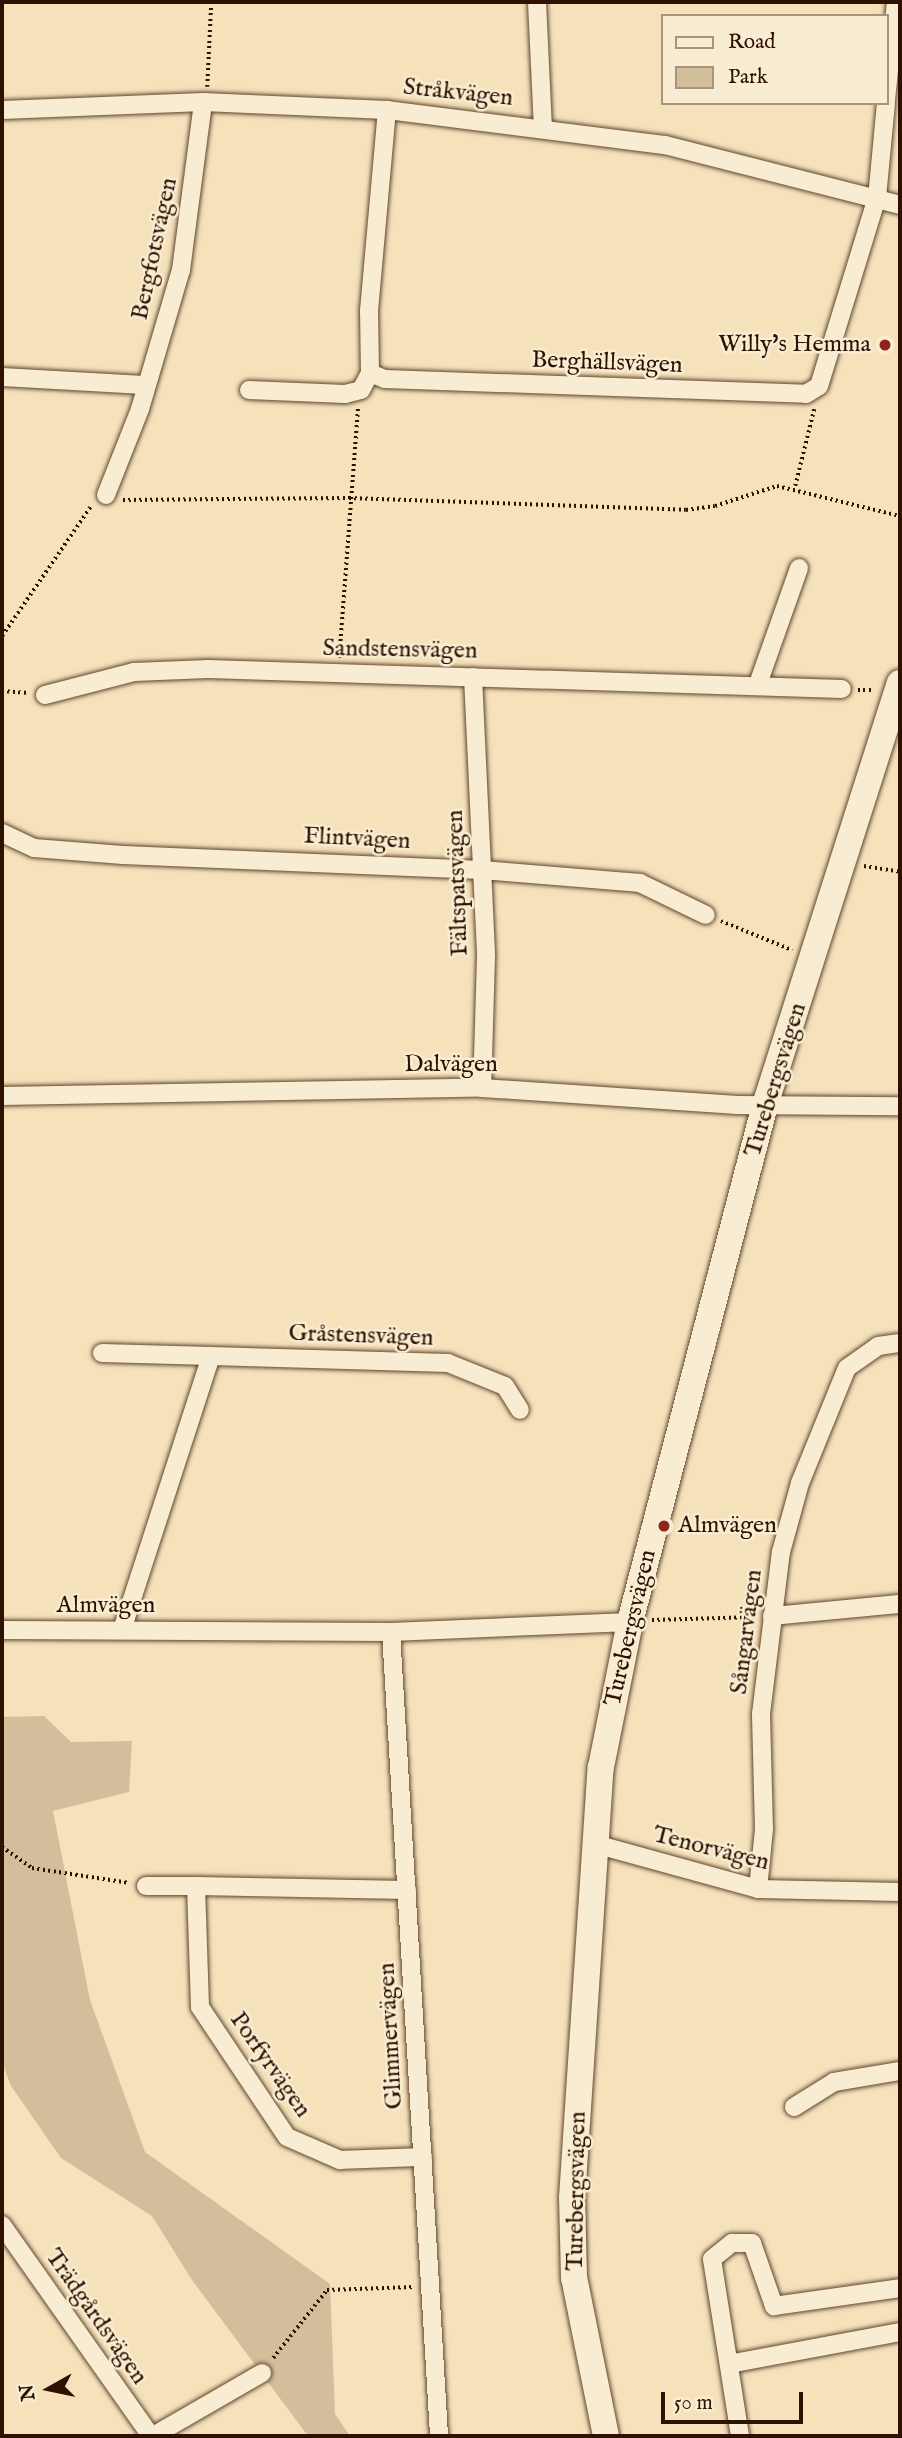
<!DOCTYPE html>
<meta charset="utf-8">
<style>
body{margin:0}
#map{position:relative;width:902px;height:2438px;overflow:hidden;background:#f5e1ba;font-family:"IM FELL English",serif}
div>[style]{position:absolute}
.green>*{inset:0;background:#d3be9b}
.path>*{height:3.5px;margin-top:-1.75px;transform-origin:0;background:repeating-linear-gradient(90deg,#2f1101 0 2px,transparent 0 5.5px)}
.roads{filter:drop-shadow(0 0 2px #60452f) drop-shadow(0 0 2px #60452f)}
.street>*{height:18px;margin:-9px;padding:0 9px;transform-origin:9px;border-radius:9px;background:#f8ecd2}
.secondary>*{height:26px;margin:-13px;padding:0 13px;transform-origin:13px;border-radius:13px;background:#f8ecd2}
.dots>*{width:19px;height:19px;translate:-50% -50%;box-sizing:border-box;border:4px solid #f8ecd2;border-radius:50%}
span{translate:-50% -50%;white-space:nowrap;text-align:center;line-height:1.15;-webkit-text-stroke:5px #f8ecd2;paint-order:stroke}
.street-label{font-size:24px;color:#2f1101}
.poi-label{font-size:24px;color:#2f1101}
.right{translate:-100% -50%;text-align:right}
.left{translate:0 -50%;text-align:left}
.frame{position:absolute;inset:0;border:4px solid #2f1101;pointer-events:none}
.legend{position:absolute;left:661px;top:14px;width:228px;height:91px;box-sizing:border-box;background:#f8ecd2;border:2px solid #a8947e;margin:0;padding:9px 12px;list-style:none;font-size:21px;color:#2f1101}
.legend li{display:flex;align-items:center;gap:14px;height:35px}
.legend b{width:35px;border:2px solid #a8947e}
.north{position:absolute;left:14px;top:2354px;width:70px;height:70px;-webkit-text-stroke:5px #f8ecd2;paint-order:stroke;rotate:261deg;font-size:19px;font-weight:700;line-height:28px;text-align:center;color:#2f1101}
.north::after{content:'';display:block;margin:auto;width:24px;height:32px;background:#2f1101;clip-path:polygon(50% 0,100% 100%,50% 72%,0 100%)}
.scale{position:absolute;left:661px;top:2392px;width:142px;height:32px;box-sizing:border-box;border:4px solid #2f1101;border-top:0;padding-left:9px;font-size:21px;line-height:24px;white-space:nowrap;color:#2f1101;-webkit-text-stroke:5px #f8ecd2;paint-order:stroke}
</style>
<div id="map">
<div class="green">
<i style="clip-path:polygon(44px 1716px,71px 1742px,132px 1741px,129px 1792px,53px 1811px,90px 2000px,145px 2152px,330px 2284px,335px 2414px,350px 2436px,308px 2436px,192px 2280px,152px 2216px,61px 2158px,11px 2086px,2px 2062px,2px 1717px)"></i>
</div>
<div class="path">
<i style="left:207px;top:87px;width:85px;rotate:-87.3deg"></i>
<i style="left:795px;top:486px;width:79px;rotate:-76.1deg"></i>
<i style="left:123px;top:500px;width:226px;rotate:-0.5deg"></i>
<i style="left:349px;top:498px;width:337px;rotate:2deg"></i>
<i style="left:686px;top:510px;width:29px;rotate:-8deg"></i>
<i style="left:715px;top:506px;width:65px;rotate:-17.9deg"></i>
<i style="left:777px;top:486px;width:127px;rotate:13.7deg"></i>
<i style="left:2px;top:636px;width:158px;rotate:-55.6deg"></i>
<i style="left:339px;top:658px;width:252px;rotate:-85.7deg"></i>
<i style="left:858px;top:690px;width:16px"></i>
<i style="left:2px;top:691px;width:27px;rotate:4deg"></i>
<i style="left:864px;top:866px;width:36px;rotate:9deg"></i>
<i style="left:721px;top:921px;width:77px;rotate:22.2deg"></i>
<i style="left:652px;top:1620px;width:104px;rotate:-1.7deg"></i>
<i style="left:2px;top:1847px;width:37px;rotate:35deg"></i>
<i style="left:32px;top:1868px;width:99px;rotate:8.7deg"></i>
<i style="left:273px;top:2358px;width:87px;rotate:-51.5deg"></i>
<i style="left:327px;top:2290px;width:87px;rotate:-2deg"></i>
</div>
<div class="roads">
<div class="street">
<i style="left:537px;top:2px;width:125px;rotate:87.3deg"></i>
<i style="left:886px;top:100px;width:99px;rotate:-84.2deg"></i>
<i style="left:2px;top:110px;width:201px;rotate:-2.3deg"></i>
<i style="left:203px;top:102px;width:184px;rotate:2.5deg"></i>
<i style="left:387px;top:110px;width:280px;rotate:7.2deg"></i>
<i style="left:665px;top:145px;width:243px;rotate:14.3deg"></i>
<i style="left:370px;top:373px;width:62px;rotate:-90.9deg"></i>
<i style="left:369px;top:311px;width:202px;rotate:-84.9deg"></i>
<i style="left:2px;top:377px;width:142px;rotate:3.2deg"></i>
<i style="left:249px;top:390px;width:96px;rotate:2.4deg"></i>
<i style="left:345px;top:394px;width:16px;rotate:-14deg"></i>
<i style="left:361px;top:390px;width:19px;rotate:-62deg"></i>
<i style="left:370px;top:373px;width:16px;rotate:22deg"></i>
<i style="left:385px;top:379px;width:421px;rotate:2deg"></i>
<i style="left:806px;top:394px;width:15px;rotate:-32deg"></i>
<i style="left:819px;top:386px;width:197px;rotate:-72.9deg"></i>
<i style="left:877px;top:198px;width:95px;rotate:-84.6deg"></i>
<i style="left:106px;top:495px;width:92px;rotate:-68.4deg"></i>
<i style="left:140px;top:409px;width:145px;rotate:-73.6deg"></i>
<i style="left:181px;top:270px;width:169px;rotate:-82.5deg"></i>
<i style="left:473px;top:677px;width:280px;rotate:87.3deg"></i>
<i style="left:486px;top:957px;width:131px;rotate:91.7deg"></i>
<i style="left:758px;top:684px;width:123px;rotate:-70.5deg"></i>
<i style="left:45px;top:695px;width:92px;rotate:-14.5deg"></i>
<i style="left:134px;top:672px;width:74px;rotate:-2.3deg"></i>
<i style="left:208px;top:669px;width:634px;rotate:1.81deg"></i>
<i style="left:2px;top:833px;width:35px;rotate:25deg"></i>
<i style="left:34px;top:848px;width:89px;rotate:4.5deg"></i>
<i style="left:123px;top:855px;width:359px;rotate:2.4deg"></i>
<i style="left:482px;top:870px;width:159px;rotate:4.7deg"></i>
<i style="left:640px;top:883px;width:73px;rotate:25.9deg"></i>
<i style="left:2px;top:1096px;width:480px;rotate:-1deg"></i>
<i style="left:482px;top:1088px;width:256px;rotate:3.8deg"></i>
<i style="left:737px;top:1105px;width:163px;rotate:0.4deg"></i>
<i style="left:102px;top:1353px;width:109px;rotate:1.6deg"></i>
<i style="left:772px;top:1616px;width:129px;rotate:-5.4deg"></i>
<i style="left:2px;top:1630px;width:389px;rotate:0.3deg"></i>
<i style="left:391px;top:1632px;width:239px;rotate:-2.4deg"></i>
<i style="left:122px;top:1630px;width:288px;rotate:-72deg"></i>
<i style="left:211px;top:1356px;width:237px;rotate:1.7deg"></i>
<i style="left:448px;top:1363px;width:61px;rotate:22deg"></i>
<i style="left:505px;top:1386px;width:28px;rotate:58deg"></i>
<i style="left:391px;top:1632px;width:805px;rotate:86.58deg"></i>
<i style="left:595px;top:1844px;width:169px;rotate:15.4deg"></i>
<i style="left:758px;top:1889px;width:142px;rotate:1.2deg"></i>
<i style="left:146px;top:1886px;width:50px"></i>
<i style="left:758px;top:1889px;width:60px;rotate:-84.3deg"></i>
<i style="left:764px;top:1829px;width:115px;rotate:-91.5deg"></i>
<i style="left:761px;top:1714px;width:163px;rotate:-83deg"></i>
<i style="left:781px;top:1552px;width:72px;rotate:-74.6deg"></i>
<i style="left:800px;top:1483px;width:124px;rotate:-67.8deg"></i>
<i style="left:847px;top:1368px;width:38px;rotate:-35deg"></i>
<i style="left:878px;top:1346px;width:22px;rotate:-8deg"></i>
<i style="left:407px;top:1890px;width:211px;rotate:-178.9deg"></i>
<i style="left:196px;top:1886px;width:121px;rotate:88.1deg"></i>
<i style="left:200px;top:2007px;width:156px;rotate:56.2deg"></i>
<i style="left:287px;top:2137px;width:58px;rotate:23.5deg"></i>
<i style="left:340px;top:2160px;width:83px;rotate:-2.1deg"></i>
<i style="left:794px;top:2107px;width:47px;rotate:-32deg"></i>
<i style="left:834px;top:2082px;width:67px;rotate:-9.5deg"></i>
<i style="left:2px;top:2225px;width:258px;rotate:54.8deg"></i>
<i style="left:729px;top:2364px;width:174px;rotate:-10.6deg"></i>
<i style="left:153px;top:2436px;width:126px;rotate:-30deg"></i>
<i style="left:740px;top:2436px;width:179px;rotate:-99deg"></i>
<i style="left:712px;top:2259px;width:26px;rotate:-39deg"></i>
<i style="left:732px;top:2243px;width:20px"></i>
<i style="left:752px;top:2243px;width:67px;rotate:70.8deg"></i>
<i style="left:774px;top:2306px;width:127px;rotate:-8.1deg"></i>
</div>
<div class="secondary">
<i style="left:606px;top:2436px;width:161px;rotate:-101.4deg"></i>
<i style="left:574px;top:2278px;width:80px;rotate:-91.4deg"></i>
<i style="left:572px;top:2198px;width:432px;rotate:-86.2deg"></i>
<i style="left:601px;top:1767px;width:148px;rotate:-78.7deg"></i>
<i style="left:630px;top:1622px;width:534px;rotate:-75.37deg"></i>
<i style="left:765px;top:1105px;width:443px;rotate:-72.3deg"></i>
</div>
</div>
<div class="dots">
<i style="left:885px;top:345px;background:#8f2418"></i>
<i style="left:664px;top:1526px;background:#8f2418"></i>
</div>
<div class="street-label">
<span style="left:458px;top:93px;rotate:6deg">Stråkvägen</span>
<span style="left:155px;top:249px;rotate:-78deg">Bergfotsvägen</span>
<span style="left:607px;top:363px;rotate:2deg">Berghällsvägen</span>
<span style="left:400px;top:650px;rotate:1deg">Sandstensvägen</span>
<span style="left:357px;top:839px;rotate:3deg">Flintvägen</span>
<span style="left:458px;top:883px;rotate:-92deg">Fältspatsvägen</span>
<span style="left:451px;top:1065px">Dalvägen</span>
<span style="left:776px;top:1080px;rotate:-73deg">Turebergsvägen</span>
<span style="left:361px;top:1336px;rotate:2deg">Gråstensvägen</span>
<span style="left:106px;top:1606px">Almvägen</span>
<span style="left:631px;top:1628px;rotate:-77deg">Turebergsvägen</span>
<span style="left:747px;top:1632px;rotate:-83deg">Sångarvägen</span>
<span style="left:711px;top:1849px;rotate:14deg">Tenorvägen</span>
<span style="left:391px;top:2036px;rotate:-93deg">Glimmervägen</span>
<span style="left:270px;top:2065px;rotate:55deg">Porfyrvägen</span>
<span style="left:577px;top:2191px;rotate:-89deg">Turebergsvägen</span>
<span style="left:96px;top:2317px;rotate:55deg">Trädgårdsvägen</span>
</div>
<div class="poi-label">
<span class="right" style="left:871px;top:345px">Willy's Hemma</span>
<span class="left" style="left:678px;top:1526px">Almvägen</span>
</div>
<div class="frame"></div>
<ul class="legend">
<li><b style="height:9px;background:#f8ecd2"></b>Road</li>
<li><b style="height:19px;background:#d3be9b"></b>Park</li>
</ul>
<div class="north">N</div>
<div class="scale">50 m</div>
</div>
